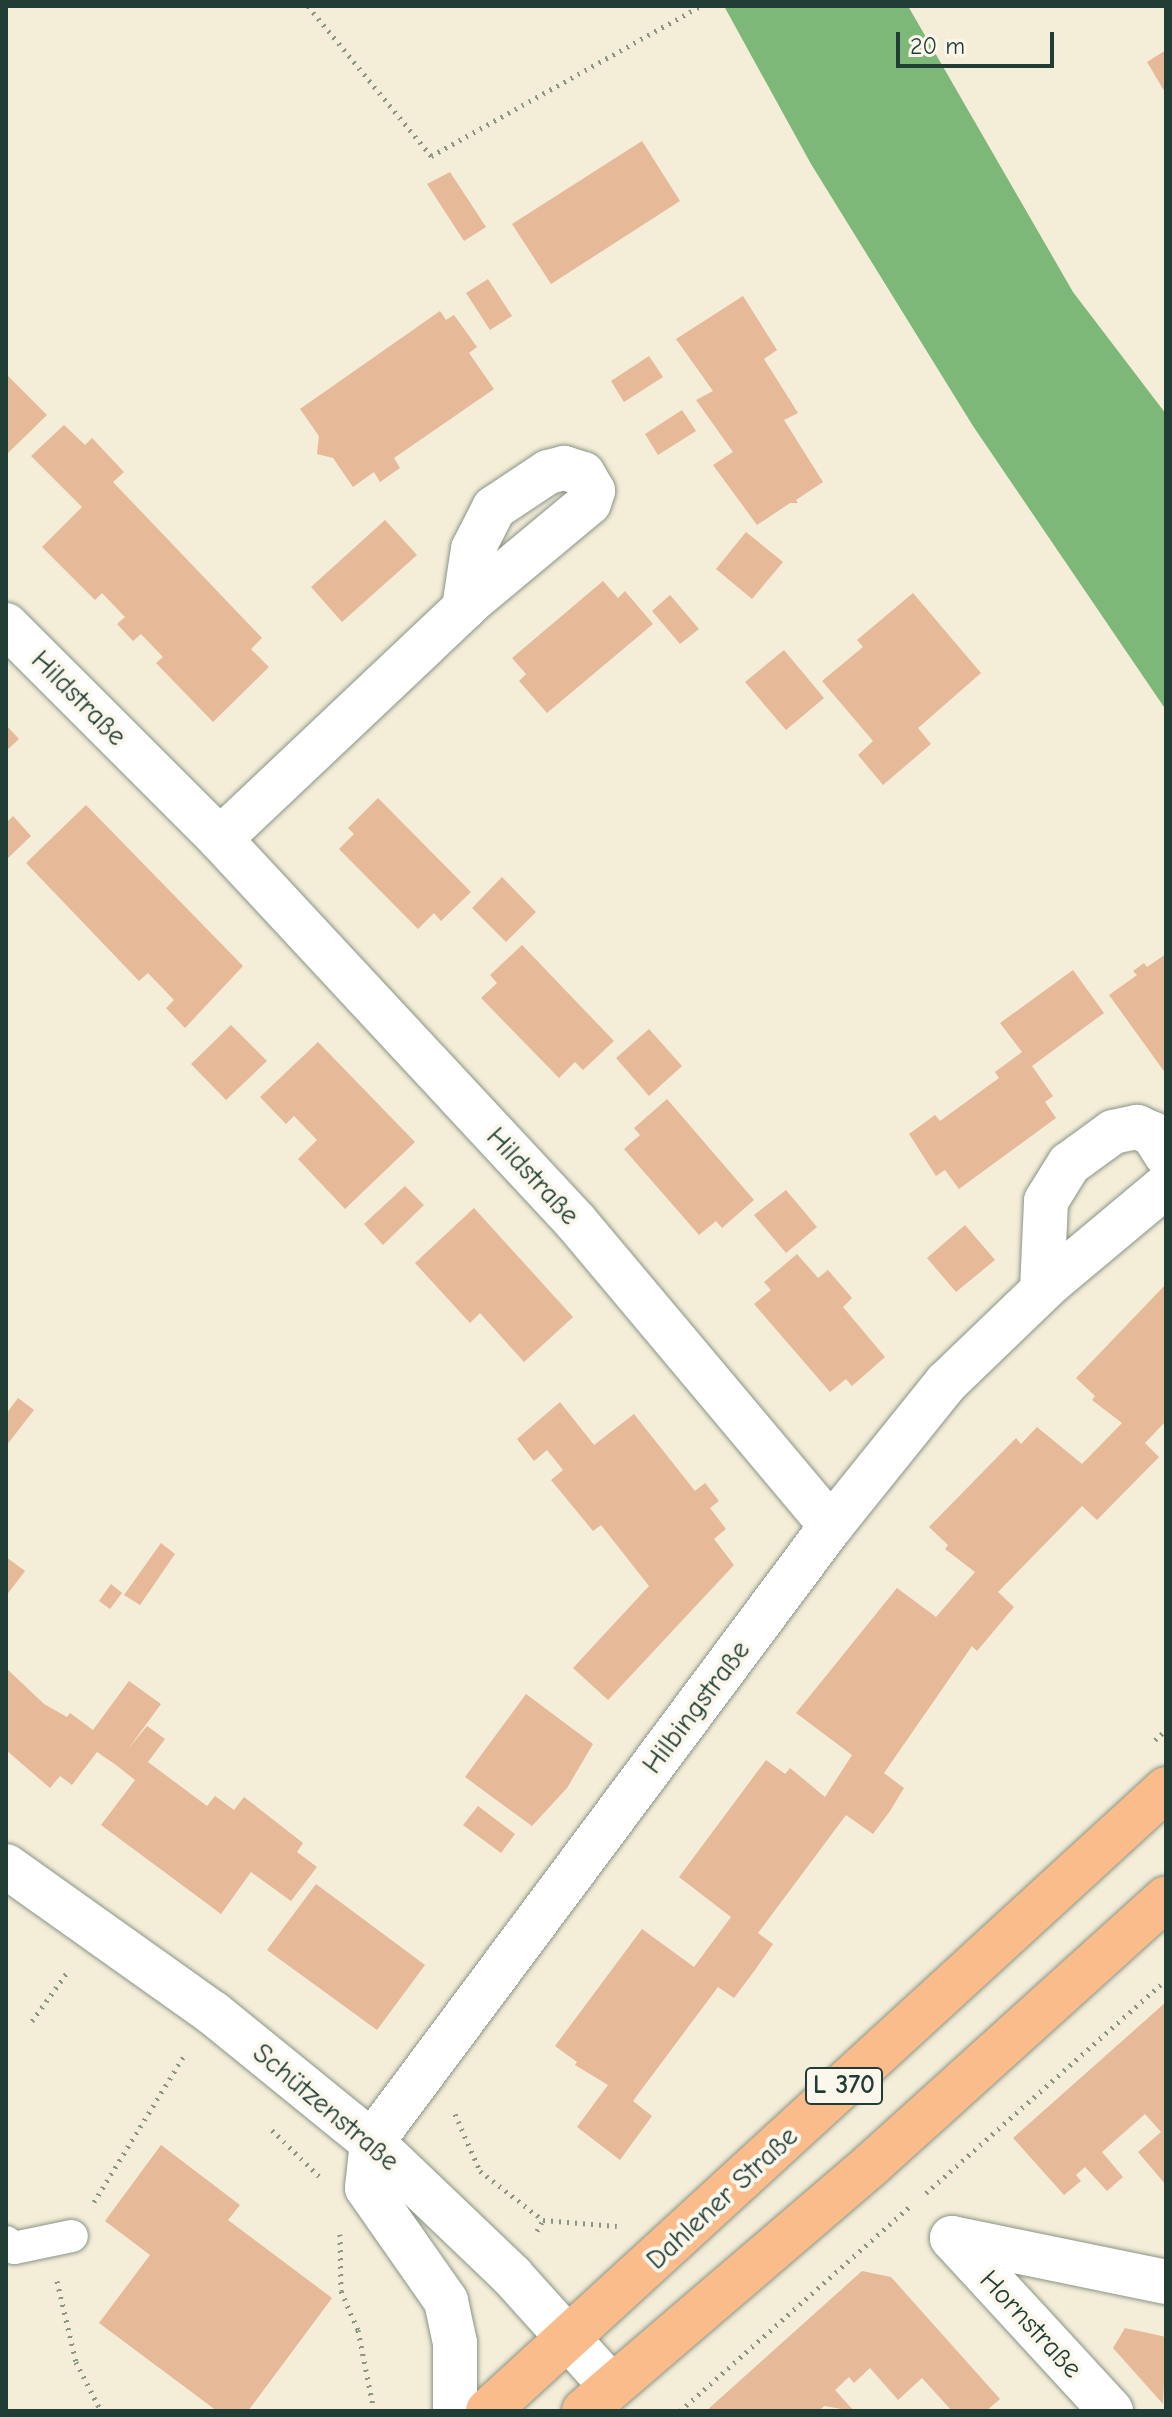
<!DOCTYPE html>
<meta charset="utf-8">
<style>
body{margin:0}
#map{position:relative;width:1172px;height:2417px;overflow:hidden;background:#f4edd8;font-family:"Comic Neue",sans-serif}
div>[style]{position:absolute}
.forest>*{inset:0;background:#7eb878}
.building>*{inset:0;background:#e6b999}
.path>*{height:5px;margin-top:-2.5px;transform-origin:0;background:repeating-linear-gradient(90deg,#8a9586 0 2px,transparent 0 8px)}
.roads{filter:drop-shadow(0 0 2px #8a9586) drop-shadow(0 0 2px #8a9586)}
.service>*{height:32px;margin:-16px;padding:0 16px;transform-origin:16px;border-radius:16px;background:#fff}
.minor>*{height:44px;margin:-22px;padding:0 22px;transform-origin:22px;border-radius:22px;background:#fff}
.primary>*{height:44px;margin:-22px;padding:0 22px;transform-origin:22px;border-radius:22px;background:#f9bc8a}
span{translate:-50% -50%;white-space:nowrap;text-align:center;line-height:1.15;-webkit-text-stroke:8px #fbf7ec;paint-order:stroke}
.shield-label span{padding:2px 6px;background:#fbf7ec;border:2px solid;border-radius:6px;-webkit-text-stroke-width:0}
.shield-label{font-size:26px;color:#1f3d34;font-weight:700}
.street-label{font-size:28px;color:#1f3d34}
.frame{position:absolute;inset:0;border:8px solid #1f3d34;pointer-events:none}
.scale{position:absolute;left:896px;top:32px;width:158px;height:36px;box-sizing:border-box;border:4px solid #1f3d34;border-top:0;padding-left:10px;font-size:24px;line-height:28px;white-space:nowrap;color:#1f3d34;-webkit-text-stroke:6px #fbf7ec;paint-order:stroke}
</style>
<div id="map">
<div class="forest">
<i style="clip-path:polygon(724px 6px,908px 6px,1073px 292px,1166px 414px,1166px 710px,973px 426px,811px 164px)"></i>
</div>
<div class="building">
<i style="clip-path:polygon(1166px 50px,1166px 94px,1147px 62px)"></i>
<i style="clip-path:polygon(642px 141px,680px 201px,551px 284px,512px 224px)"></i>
<i style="clip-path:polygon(450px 172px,486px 227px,464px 241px,427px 184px)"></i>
<i style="clip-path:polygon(488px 279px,512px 316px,490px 330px,466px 293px)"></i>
<i style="clip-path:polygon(743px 296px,777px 350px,764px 359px,798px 413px,784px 420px,823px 482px,796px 500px,798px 503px,790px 503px,757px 525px,713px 465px,733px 452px,696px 400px,713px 391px,676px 339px)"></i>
<i style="clip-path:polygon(440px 311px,446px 320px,454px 315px,477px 347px,469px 353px,494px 389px,394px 458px,400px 468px,380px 482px,374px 472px,353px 487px,333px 458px,317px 454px,319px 436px,300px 409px)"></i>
<i style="clip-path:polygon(649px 356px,663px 377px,624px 402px,611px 381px)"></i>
<i style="clip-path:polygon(6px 374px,47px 415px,6px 455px)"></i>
<i style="clip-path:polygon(682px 410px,696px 431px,658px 455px,645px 434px)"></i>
<i style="clip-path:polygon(64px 425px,85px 445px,92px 438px,124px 472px,113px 482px,262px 638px,251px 649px,269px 667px,213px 722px,156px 663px,163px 657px,141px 634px,133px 641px,117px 624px,125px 617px,102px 593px,95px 600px,42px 547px,82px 507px,31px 456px)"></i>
<i style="clip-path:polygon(385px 520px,417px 555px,342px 622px,311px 587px)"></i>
<i style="clip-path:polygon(746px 532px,783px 562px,752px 599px,716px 569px)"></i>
<i style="clip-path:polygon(603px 581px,618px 598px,625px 591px,653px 624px,547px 713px,519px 681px,526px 674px,512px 658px)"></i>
<i style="clip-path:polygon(913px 593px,981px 673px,918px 728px,931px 744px,883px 785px,858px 755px,873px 741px,822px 681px,863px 647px,857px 640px)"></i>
<i style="clip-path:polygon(670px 595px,699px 629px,680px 644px,652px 611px)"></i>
<i style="clip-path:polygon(784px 650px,824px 698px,786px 730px,745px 682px)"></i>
<i style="clip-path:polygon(6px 725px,19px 739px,6px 751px)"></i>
<i style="clip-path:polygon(378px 798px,471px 892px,441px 921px,434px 913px,418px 929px,339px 849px,354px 834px,348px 828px)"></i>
<i style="clip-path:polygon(86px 805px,243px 966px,185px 1028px,166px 1008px,174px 1000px,148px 973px,139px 981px,26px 863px)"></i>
<i style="clip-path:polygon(13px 816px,31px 836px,6px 860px,6px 823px)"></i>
<i style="clip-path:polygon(502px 877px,536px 912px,506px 942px,472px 908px)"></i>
<i style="clip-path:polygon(522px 945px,614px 1041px,583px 1070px,575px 1062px,559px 1078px,481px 998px,497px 983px,490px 975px)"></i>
<i style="clip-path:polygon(1166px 954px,1166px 1074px,1109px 995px,1137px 975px,1133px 971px,1144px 963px,1147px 967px)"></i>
<i style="clip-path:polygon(1073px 970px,1104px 1013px,1032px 1066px,1053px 1096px,1045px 1102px,1056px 1118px,959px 1189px,945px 1170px,936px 1176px,909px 1134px,935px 1115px,940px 1121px,999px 1078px,995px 1072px,1022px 1052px,1000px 1023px)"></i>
<i style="clip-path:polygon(231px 1025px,267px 1061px,226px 1100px,191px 1064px)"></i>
<i style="clip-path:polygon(649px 1029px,682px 1066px,649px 1096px,616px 1058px)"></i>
<i style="clip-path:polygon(318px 1042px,415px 1142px,345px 1209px,298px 1159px,317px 1140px,294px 1116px,286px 1124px,260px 1097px)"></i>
<i style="clip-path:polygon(667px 1099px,754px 1200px,722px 1228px,716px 1221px,699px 1235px,624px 1149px,640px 1135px,634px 1128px)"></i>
<i style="clip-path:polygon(405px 1186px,424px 1205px,383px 1245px,364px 1224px)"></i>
<i style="clip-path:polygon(786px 1190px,817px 1227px,786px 1253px,754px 1215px)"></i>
<i style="clip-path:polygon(474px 1208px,573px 1317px,524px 1362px,480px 1313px,470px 1323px,415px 1263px)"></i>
<i style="clip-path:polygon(965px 1225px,995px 1260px,956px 1292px,927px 1258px)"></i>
<i style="clip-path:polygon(797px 1254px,818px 1278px,828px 1270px,852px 1298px,843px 1307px,885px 1357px,852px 1386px,846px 1379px,830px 1392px,754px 1304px,771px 1290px,764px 1282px)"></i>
<i style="clip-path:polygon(1166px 1284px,1166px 1421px,1145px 1443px,1159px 1457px,1097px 1520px,1082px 1506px,998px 1592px,1014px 1607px,977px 1651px,972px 1646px,884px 1773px,904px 1788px,890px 1811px,873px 1834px,846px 1815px,758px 1933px,773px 1944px,755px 1970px,734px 1998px,718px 1987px,633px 2101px,652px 2116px,620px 2160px,577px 2127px,608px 2085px,575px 2065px,577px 2062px,555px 2046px,642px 1929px,694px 1967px,731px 1917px,679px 1877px,766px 1760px,785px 1774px,790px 1768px,825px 1797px,852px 1755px,796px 1713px,897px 1588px,936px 1617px,975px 1572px,945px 1549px,948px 1545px,929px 1527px,1016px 1438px,1021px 1444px,1037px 1427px,1082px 1464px,1122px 1423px,1092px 1400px,1095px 1396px,1076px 1378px)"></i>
<i style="clip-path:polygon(18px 1398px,34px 1410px,6px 1446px,6px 1414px)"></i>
<i style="clip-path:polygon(560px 1402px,594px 1445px,634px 1414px,695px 1491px,705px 1483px,719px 1501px,710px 1508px,726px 1529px,714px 1539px,734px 1565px,608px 1700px,573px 1668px,649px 1586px,601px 1525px,593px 1531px,551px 1480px,563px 1470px,547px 1450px,534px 1461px,517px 1439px)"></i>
<i style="clip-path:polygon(161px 1543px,175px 1554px,140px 1605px,124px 1595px)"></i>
<i style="clip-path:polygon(6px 1557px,25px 1571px,6px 1596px)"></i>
<i style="clip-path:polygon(111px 1584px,122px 1593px,110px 1609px,99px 1601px)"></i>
<i style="clip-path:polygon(6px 1668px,44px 1704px,67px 1717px,70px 1713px,93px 1730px,129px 1681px,161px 1704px,128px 1749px,147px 1726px,165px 1739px,148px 1762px,207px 1806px,215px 1796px,234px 1810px,244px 1797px,303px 1843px,297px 1852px,317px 1867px,291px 1901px,251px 1872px,221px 1914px,101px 1825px,135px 1780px,116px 1765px,97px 1752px,72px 1785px,60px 1776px,50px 1788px,6px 1750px)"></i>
<i style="clip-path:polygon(526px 1694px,593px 1744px,567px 1788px,532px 1826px,465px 1777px)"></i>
<i style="clip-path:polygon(478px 1806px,515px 1834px,501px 1853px,463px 1825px)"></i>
<i style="clip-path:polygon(316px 1884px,425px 1965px,377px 2030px,267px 1950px)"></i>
<i style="clip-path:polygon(1166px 2002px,1166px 2185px,1138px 2152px,1161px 2132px,1145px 2114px,1102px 2152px,1123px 2177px,1107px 2191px,1085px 2167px,1076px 2175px,1081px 2181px,1064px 2195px,1013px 2138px)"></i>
<i style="clip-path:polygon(161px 2145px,240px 2205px,228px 2220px,332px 2298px,248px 2411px,217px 2411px,99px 2323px,150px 2255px,105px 2221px)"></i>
<i style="clip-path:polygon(862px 2271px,891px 2277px,1000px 2399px,986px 2411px,952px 2411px,922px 2378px,898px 2400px,870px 2368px,854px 2383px,849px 2377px,835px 2390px,854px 2411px,824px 2406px,819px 2411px,706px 2411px)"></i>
<i style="clip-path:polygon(1125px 2328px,1166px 2337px,1163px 2404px,1113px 2348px)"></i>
</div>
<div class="path">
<i style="left:308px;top:6px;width:194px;rotate:50.6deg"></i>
<i style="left:431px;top:156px;width:309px;rotate:-29.1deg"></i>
<i style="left:1155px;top:1740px;width:15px;rotate:-42deg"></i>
<i style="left:32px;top:2021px;width:62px;rotate:-54.2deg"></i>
<i style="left:455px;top:2114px;width:62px;rotate:66.3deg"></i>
<i style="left:480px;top:2171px;width:80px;rotate:37.9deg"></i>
<i style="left:272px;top:2130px;width:66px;rotate:44.4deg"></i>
<i style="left:926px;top:2193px;width:321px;rotate:-41.6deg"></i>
<i style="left:94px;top:2202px;width:174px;rotate:-58.4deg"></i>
<i style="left:537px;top:2231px;width:13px;rotate:-61deg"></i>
<i style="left:543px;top:2220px;width:74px;rotate:4.6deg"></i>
<i style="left:340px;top:2234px;width:57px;rotate:89deg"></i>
<i style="left:341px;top:2291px;width:43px;rotate:66.4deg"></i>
<i style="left:358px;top:2330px;width:83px;rotate:78.8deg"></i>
<i style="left:57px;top:2281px;width:83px;rotate:76.8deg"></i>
<i style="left:76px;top:2362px;width:55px;rotate:63deg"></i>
<i style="left:680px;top:2411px;width:307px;rotate:-41.7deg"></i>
</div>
<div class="roads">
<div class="service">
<i style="left:6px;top:2242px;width:10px;rotate:37deg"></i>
<i style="left:14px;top:2248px;width:59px;rotate:-11.7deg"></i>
</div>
<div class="minor">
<i style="left:6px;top:625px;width:303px;rotate:45deg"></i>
<i style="left:220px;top:839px;width:523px;rotate:47.09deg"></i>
<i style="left:576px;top:1222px;width:397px;rotate:50deg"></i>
<i style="left:220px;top:839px;width:336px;rotate:-43.4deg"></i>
<i style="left:464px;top:608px;width:8px;rotate:-45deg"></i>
<i style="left:470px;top:602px;width:155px;rotate:-39.8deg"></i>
<i style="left:589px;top:503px;width:13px;rotate:-72deg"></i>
<i style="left:593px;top:491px;width:20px;rotate:-120deg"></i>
<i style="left:583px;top:474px;width:20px;rotate:-162deg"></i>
<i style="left:564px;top:468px;width:16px;rotate:166deg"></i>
<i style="left:548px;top:472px;width:65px;rotate:146.3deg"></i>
<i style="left:494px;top:508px;width:46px;rotate:117.1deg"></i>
<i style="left:473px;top:549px;width:60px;rotate:98.7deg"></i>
<i style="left:1042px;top:1290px;width:89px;rotate:-87.4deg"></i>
<i style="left:1046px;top:1201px;width:44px;rotate:-58.1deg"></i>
<i style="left:1069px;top:1164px;width:54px;rotate:-36deg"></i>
<i style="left:1113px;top:1132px;width:25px;rotate:-12deg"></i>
<i style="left:1137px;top:1127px;width:17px;rotate:24deg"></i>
<i style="left:1153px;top:1134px;width:25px;rotate:58deg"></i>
<i style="left:6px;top:1866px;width:254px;rotate:35.4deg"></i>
<i style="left:213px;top:2013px;width:205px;rotate:39.1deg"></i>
<i style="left:372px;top:2142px;width:194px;rotate:43.7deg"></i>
<i style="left:512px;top:2276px;width:149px;rotate:48deg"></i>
<i style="left:372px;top:2142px;width:768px;rotate:-53.31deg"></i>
<i style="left:831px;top:1526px;width:184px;rotate:-51.2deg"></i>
<i style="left:946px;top:1383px;width:146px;rotate:-43.9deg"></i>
<i style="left:1051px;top:1282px;width:150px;rotate:-39.9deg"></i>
<i style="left:372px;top:2142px;width:46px;rotate:96.2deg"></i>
<i style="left:367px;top:2188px;width:138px;rotate:55deg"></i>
<i style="left:446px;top:2301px;width:43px;rotate:77.9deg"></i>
<i style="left:455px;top:2343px;width:68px;rotate:90deg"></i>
<i style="left:952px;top:2238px;width:235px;rotate:47.4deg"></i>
<i style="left:952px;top:2238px;width:218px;rotate:11.6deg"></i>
</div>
<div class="primary">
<i style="left:488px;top:2411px;width:920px;rotate:-42.53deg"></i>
<i style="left:584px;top:2411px;width:379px;rotate:-40.6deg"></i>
<i style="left:872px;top:2164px;width:396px;rotate:-42.1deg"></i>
</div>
</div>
<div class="shield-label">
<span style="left:844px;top:2086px">L 370</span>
</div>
<div class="street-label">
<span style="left:79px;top:698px;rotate:45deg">Hildstraße</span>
<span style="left:533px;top:1176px;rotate:47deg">Hildstraße</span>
<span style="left:696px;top:1707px;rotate:-53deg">Hilbingstraße</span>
<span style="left:326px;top:2107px;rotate:40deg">Schützenstraße</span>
<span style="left:722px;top:2198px;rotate:-43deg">Dahlener Straße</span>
<span style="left:1031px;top:2324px;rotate:47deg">Hornstraße</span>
</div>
<div class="frame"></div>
<div class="scale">20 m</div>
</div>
